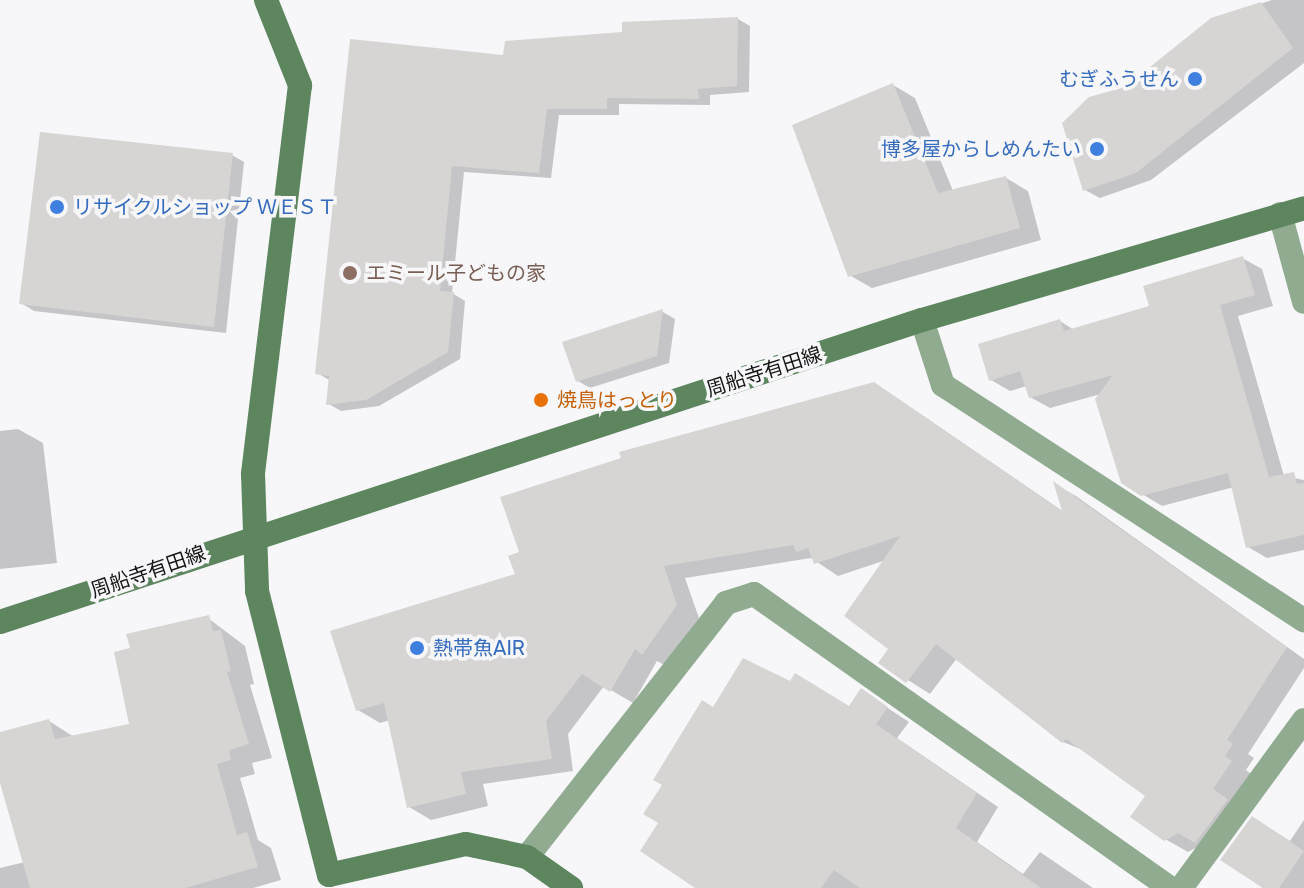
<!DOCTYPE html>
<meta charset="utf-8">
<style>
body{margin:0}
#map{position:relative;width:1304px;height:888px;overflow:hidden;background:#f7f7f9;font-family:Rubik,"Noto Sans JP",sans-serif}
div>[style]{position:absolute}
.shadow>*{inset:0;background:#0003}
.building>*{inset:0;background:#d6d5d4}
.street>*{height:24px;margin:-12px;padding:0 12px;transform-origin:12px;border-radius:12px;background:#90ab90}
.secondary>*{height:24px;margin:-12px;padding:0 12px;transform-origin:12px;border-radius:12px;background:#5d865f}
.dots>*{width:22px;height:22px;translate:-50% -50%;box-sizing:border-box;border:4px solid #f7f7f9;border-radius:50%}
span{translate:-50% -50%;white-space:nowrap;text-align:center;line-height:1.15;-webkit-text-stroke:7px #f7f7f9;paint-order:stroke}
.shop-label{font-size:20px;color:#366cbe}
.right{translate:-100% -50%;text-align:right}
.left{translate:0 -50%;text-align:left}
.education-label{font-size:20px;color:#785e54}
.street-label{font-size:20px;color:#141515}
.food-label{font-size:20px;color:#c56008}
</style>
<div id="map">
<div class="shadow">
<i style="clip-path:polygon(1272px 0,1304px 0,1304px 63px,1151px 180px,1100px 198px,1085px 190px,1126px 89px,1212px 20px)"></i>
<i style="clip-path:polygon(738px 19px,750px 26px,749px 92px,710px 95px,710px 105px,619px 104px,619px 115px,559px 115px,551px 178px,464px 172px,452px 293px,465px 301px,460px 359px,379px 406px,341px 411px,329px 404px,331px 381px,317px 373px,505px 57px)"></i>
<i style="clip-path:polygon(893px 85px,915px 98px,953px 191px,1006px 178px,1028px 191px,1041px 240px,872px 288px,849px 275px)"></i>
<i style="clip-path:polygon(232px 155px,244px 162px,226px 333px,34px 311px,21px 303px)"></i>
<i style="clip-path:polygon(1242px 258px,1262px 269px,1273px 306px,1238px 316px,1284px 476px,1304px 480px,1304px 550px,1267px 558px,1248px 547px,1234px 487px,1162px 506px,1142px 494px,1101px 394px,1050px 408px,1030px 397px,1027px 386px,1010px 391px,991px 380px,1060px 321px,1074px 330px,1152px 307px)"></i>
<i style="clip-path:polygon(663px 312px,675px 319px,669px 363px,590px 388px,578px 381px)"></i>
<i style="clip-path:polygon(897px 398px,1064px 512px,1056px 485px,1076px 496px,1304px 659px,1304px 668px,1248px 754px,1254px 758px,1246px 770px,1253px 775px,1201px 845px,1188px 852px,1165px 839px,1148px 795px,1088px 752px,1063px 742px,957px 658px,930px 694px,881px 663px,891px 648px,886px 560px,838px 576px,811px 558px,685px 578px,699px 618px,666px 666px,657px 661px,633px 703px,604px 686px,568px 734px,573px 771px,483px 784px,488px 806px,431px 820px,409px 807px,390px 720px,380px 723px,358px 710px,518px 576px)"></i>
<i style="clip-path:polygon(18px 429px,43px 443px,57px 563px,0 569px,0 431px)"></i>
<i style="clip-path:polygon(208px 618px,245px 646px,254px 684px,250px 685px,272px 758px,252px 763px,255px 774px,240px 778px,258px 840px,271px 848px,281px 880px,253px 888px,0 888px,0 868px,25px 862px,0 780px,0 734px,49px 721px,74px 737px,131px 725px)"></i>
<i style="clip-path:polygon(862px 691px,909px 722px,897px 738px,998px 807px,977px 842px,1023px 874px,1040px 852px,1093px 888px,700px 888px,660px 823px,713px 709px,850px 708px)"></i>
<i style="clip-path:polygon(1253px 818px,1290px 841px,1304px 820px,1304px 888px,1263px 888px,1223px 860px)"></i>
</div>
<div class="building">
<i style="clip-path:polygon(1261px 2px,1293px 48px,1136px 173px,1083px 191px,1062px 123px,1089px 97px,1125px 87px,1211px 18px)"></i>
<i style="clip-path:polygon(738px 17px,737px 86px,698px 89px,699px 99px,607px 98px,607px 109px,547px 109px,539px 173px,452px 166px,440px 291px,454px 292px,448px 352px,366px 400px,326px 405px,329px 376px,315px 374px,350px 39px,503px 55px,505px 41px,622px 32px,622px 22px)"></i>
<i style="clip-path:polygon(893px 83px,938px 193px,1006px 176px,1020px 228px,848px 277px,792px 125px)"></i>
<i style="clip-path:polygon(40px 132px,233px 153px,214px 327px,19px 304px)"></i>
<i style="clip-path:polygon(1243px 256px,1255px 295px,1220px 305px,1269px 477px,1294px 472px,1297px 484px,1304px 483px,1304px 535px,1246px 548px,1228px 473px,1141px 496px,1121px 483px,1095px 399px,1113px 375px,1029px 398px,1020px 371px,989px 381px,978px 344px,1060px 319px,1064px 331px,1149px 306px,1143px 286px)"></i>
<i style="clip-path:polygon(663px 309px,657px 356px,576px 382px,562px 342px)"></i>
<i style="clip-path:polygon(874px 382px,1062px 511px,1053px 481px,1287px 647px,1227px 740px,1233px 744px,1225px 756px,1232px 761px,1213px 789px,1228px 799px,1195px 843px,1178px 833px,1164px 841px,1130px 817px,1145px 796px,1066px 739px,1062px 743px,936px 644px,906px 683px,878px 663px,888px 649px,844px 616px,900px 536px,814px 564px,808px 548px,796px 552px,793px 545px,664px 566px,677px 605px,642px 655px,635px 649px,610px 692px,582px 674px,546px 721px,552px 759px,461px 772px,466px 794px,407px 808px,384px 703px,356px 711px,330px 631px,515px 574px,508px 556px,519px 552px,500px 497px,621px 458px,619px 452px)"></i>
<i style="clip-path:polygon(209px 615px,213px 631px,221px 630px,231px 671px,227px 672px,249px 744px,229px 750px,231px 760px,217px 764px,237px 835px,247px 832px,258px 867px,185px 888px,30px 888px,0 783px,0 732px,49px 719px,55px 739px,129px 724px,114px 652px,130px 648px,126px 634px)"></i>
<i style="clip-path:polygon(743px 658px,790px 681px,795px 673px,849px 706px,861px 688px,888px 707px,876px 724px,977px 793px,956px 828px,1041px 888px,860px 888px,834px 870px,821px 888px,695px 888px,640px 851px,658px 823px,643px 814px,662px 785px,653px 780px,702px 700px,713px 707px)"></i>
<i style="clip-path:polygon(1252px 816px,1304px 851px,1279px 888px,1263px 888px,1220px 860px)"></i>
</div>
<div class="street">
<i style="left:1280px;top:214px;width:91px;rotate:74.7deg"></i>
<i style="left:922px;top:320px;width:68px;rotate:72.1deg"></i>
<i style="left:943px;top:385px;width:431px;rotate:33.1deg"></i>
<i style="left:527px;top:857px;width:323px;rotate:-51.9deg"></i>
<i style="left:726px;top:603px;width:29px;rotate:-18deg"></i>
<i style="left:754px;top:594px;width:509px;rotate:35.25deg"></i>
<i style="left:1181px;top:888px;width:208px;rotate:-53.8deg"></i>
</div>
<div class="secondary">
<i style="left:266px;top:0;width:92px;rotate:68.2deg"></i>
<i style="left:300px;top:85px;width:392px;rotate:96.9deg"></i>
<i style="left:253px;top:474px;width:117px;rotate:88deg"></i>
<i style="left:257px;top:591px;width:293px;rotate:75.8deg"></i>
<i style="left:329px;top:875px;width:140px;rotate:-12.8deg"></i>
<i style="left:466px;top:844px;width:62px;rotate:12deg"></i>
<i style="left:527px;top:857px;width:54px;rotate:35.2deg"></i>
<i style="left:0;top:622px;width:970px;rotate:-18.14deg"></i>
<i style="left:922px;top:320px;width:398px;rotate:-16.3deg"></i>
</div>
<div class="dots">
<i style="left:1195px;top:79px;background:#3f7fe0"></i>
<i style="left:1097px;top:149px;background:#3f7fe0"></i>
<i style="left:57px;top:207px;background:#3f7fe0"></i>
<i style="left:350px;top:273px;background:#8d6e63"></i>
<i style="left:541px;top:400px;background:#e8710a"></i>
<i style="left:417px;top:648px;background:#3f7fe0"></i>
</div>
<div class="shop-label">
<span class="right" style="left:1179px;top:79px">むぎふうせん</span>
<span class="right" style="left:1081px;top:149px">博多屋からしめんたい</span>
<span class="left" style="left:73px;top:207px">リサイクルショップ ＷＥＳＴ</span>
<span class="left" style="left:433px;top:648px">熱帯魚AIR</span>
</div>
<div class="education-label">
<span class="left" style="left:366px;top:273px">エミール子どもの家</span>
</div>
<div class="street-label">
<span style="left:764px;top:372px;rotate:-18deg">周船寺有田線</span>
<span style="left:148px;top:572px;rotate:-19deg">周船寺有田線</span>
</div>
<div class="food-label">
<span class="left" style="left:557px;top:400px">焼鳥はっとり</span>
</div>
</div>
